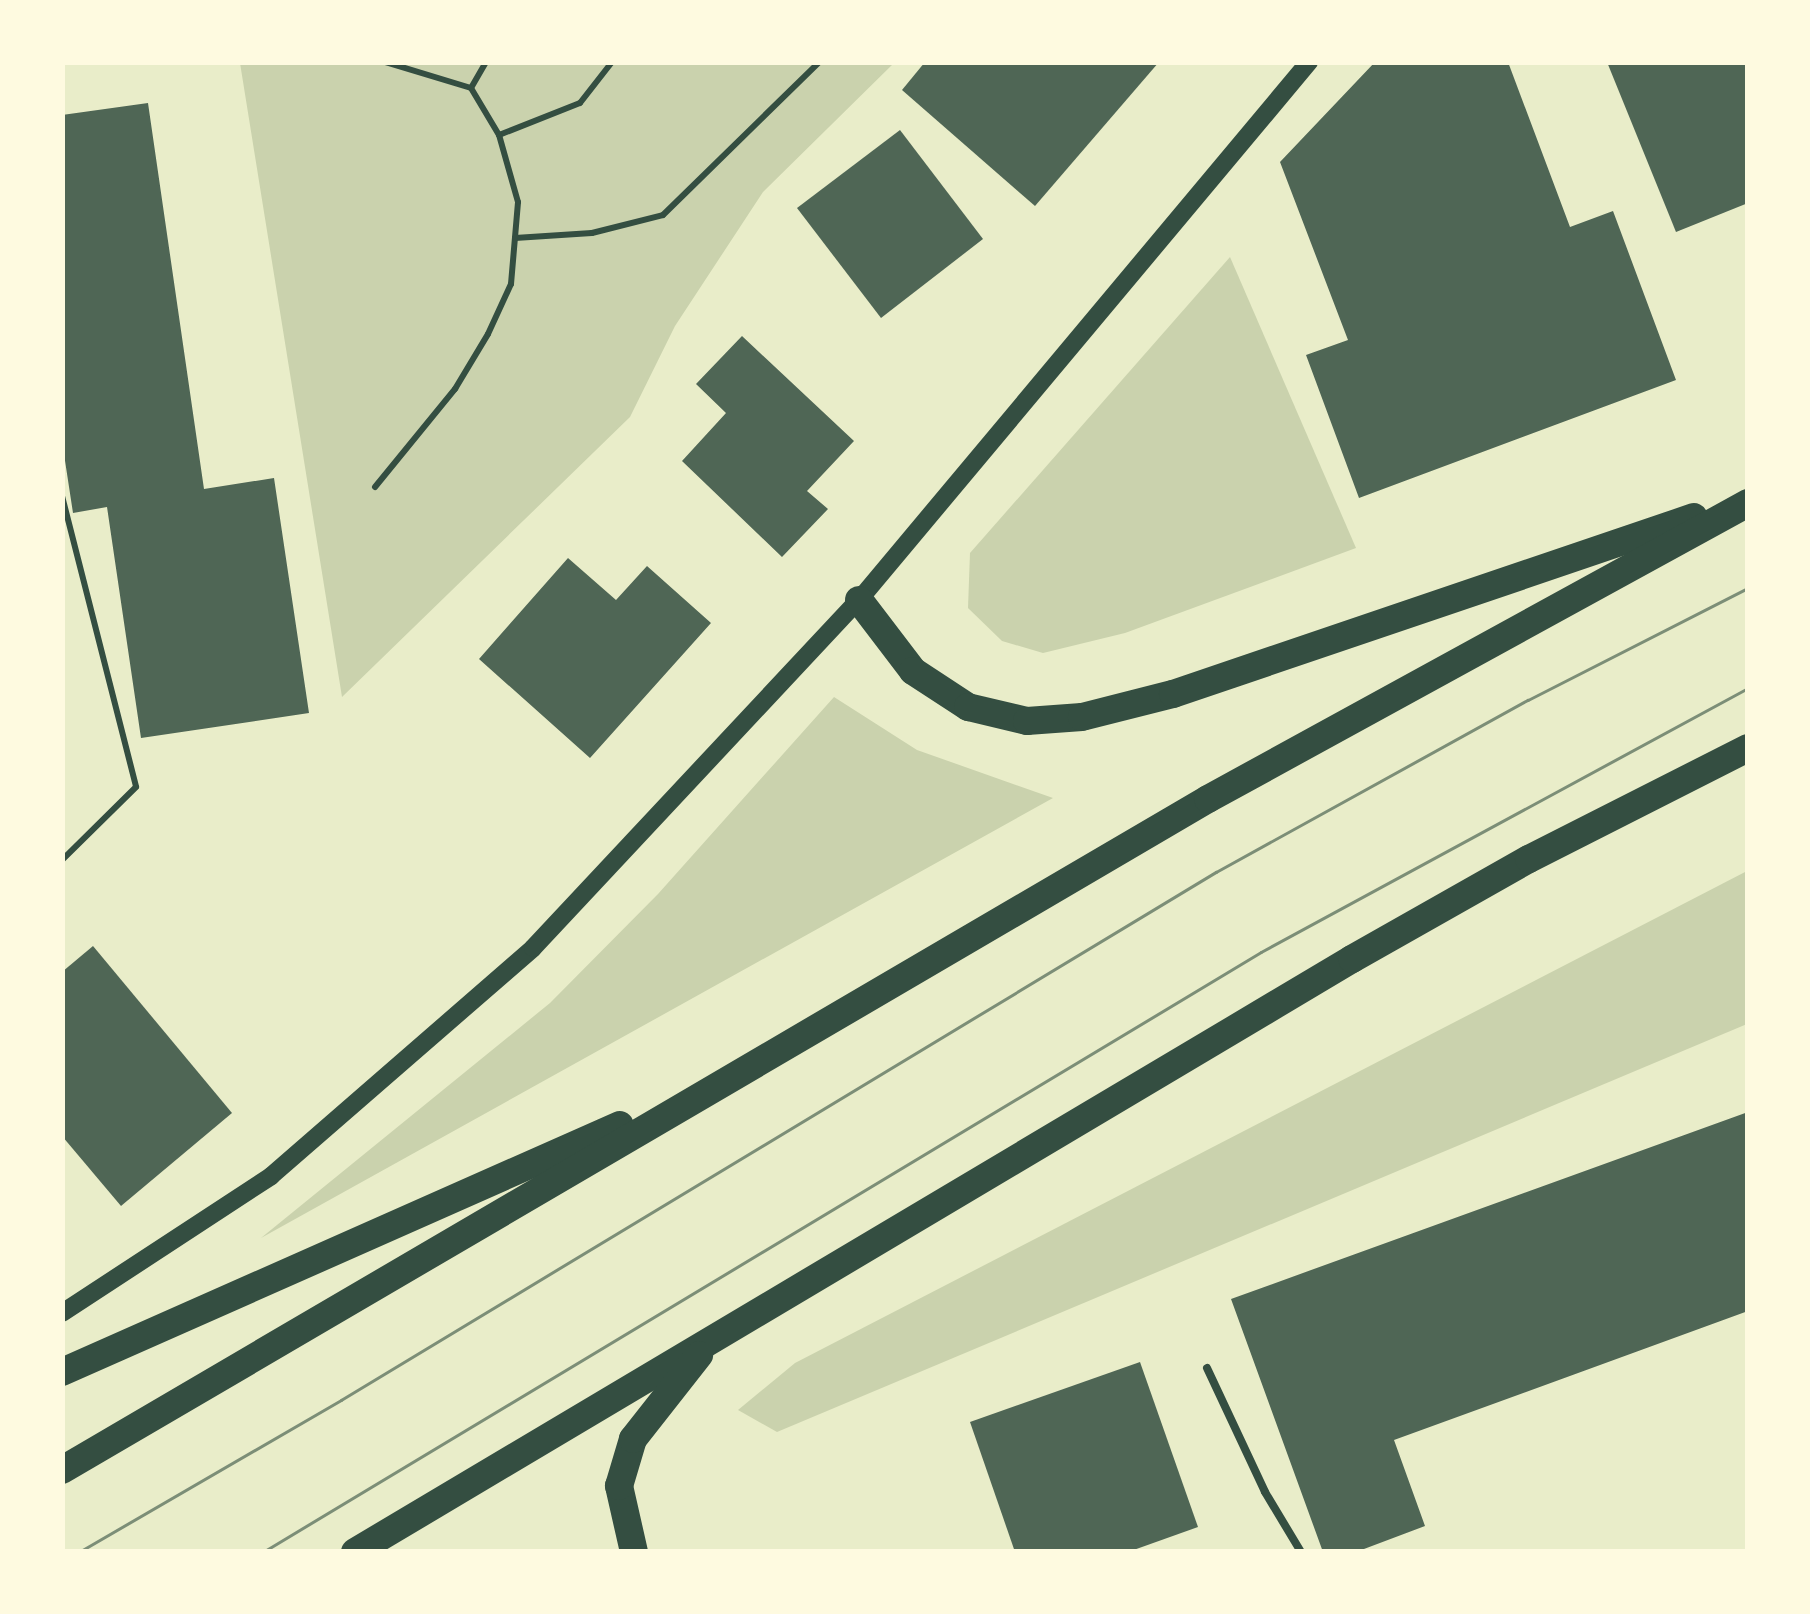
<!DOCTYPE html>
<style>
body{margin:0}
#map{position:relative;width:1810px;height:1614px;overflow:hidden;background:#e9edc9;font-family:Georgia,serif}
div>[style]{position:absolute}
.green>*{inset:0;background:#cad2ad}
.building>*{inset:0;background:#4f6655}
.path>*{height:6px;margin:-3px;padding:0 3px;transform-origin:3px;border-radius:3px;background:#344e41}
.service>*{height:8px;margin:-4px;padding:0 4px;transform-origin:4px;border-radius:4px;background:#344e41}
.tertiary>*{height:18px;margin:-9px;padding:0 9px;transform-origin:9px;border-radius:9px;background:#344e41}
.trunk>*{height:28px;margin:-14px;padding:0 14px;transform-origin:14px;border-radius:14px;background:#344e41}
.tram>*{height:2.5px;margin:-1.25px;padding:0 1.25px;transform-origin:1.25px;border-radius:1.25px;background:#7c8e77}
span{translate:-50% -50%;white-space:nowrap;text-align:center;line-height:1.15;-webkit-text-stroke:10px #fefae0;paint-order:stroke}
.frame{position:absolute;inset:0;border:65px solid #fefae0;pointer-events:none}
</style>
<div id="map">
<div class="green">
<i style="clip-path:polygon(240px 63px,894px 63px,763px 192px,675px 326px,630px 417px,342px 697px)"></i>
<i style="clip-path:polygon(1230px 257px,1356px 548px,1125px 633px,1043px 653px,1002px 641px,968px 608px,970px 553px)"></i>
<i style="clip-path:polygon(834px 697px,917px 750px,1053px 798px,261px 1238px,550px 1003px,658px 894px)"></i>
<i style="clip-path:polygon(1747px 871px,1747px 1024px,777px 1432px,738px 1410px,795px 1363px)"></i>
</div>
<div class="building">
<i style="clip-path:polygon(925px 62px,1159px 62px,1035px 206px,902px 90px)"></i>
<i style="clip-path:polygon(1375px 62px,1508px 62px,1570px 227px,1613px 211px,1676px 380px,1359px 498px,1306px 355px,1348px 340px,1280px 162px)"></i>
<i style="clip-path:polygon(1607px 62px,1748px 62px,1748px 203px,1676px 232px)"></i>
<i style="clip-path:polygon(148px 103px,204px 489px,274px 478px,309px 713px,141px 738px,107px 507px,73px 513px,62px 441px,62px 115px)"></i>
<i style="clip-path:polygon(900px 130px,983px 239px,881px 318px,797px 208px)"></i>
<i style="clip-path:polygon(742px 336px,854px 441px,807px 491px,828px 509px,782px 557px,682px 461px,726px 413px,696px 384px)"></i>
<i style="clip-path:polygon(568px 558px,616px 600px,647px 566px,711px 623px,590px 758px,479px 659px)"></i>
<i style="clip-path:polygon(93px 946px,232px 1113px,121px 1206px,62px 1136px,62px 972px)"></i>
<i style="clip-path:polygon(1748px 1112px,1748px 1311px,1394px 1440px,1425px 1526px,1356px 1552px,1323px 1552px,1231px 1299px)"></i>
<i style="clip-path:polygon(1140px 1362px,1198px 1527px,1128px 1552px,1015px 1552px,970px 1422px)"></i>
</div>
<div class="path">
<i style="left:471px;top:88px;width:30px;rotate:-60deg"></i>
<i style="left:499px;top:135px;width:87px;rotate:-21.6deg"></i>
<i style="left:580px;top:103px;width:52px;rotate:-52deg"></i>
<i style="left:515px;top:238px;width:77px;rotate:-3.7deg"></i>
<i style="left:592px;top:233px;width:73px;rotate:-14.2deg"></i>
<i style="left:663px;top:215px;width:219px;rotate:-44.4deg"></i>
<i style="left:375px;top:487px;width:127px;rotate:-50.8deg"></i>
<i style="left:455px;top:389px;width:64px;rotate:-59deg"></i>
<i style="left:488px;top:334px;width:55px;rotate:-65.3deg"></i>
<i style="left:511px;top:284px;width:82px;rotate:-85.1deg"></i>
<i style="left:518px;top:202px;width:70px;rotate:-105.8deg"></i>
<i style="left:499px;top:135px;width:55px;rotate:-120.8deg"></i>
<i style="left:471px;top:88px;width:90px;rotate:-163.2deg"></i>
<i style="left:62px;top:496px;width:300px;rotate:75.7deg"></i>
<i style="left:136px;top:787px;width:104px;rotate:135.4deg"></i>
</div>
<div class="service">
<i style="left:1207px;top:1368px;width:137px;rotate:64.9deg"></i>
<i style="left:1265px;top:1492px;width:70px;rotate:59deg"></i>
</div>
<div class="tertiary">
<i style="left:62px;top:1313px;width:250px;rotate:-33.2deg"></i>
<i style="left:271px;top:1176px;width:347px;rotate:-41deg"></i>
<i style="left:533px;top:948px;width:477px;rotate:-46.9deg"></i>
<i style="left:859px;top:600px;width:701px;rotate:-50.09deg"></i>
</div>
<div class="trunk">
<i style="left:859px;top:600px;width:89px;rotate:52.7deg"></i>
<i style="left:913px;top:671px;width:66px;rotate:33.2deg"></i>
<i style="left:968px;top:707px;width:61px;rotate:13.3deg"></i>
<i style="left:1027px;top:721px;width:55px;rotate:-4.2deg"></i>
<i style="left:1082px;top:717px;width:94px;rotate:-14.2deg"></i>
<i style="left:1173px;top:694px;width:550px;rotate:-18.76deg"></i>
<i style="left:62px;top:1372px;width:610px;rotate:-23.88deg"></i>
<i style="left:62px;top:1470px;width:1328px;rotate:-30.35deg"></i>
<i style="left:1208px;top:799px;width:616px;rotate:-28.73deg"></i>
<i style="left:355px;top:1552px;width:1160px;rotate:-30.74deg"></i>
<i style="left:1352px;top:959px;width:203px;rotate:-29.5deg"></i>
<i style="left:1529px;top:859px;width:246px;rotate:-26.9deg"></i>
<i style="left:634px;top:1552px;width:68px;rotate:-102.8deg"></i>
<i style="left:619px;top:1486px;width:49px;rotate:-73.4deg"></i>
<i style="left:633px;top:1439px;width:107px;rotate:-51.8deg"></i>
</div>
<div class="tram">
<i style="left:79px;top:1552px;width:303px;rotate:-30.1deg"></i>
<i style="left:341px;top:1400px;width:1022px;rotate:-31.11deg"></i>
<i style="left:1216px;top:872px;width:356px;rotate:-28.9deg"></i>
<i style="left:1528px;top:700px;width:247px;rotate:-27deg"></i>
<i style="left:263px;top:1552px;width:1164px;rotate:-31.01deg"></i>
<i style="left:1261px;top:952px;width:554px;rotate:-28.46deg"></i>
</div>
<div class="frame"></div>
</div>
